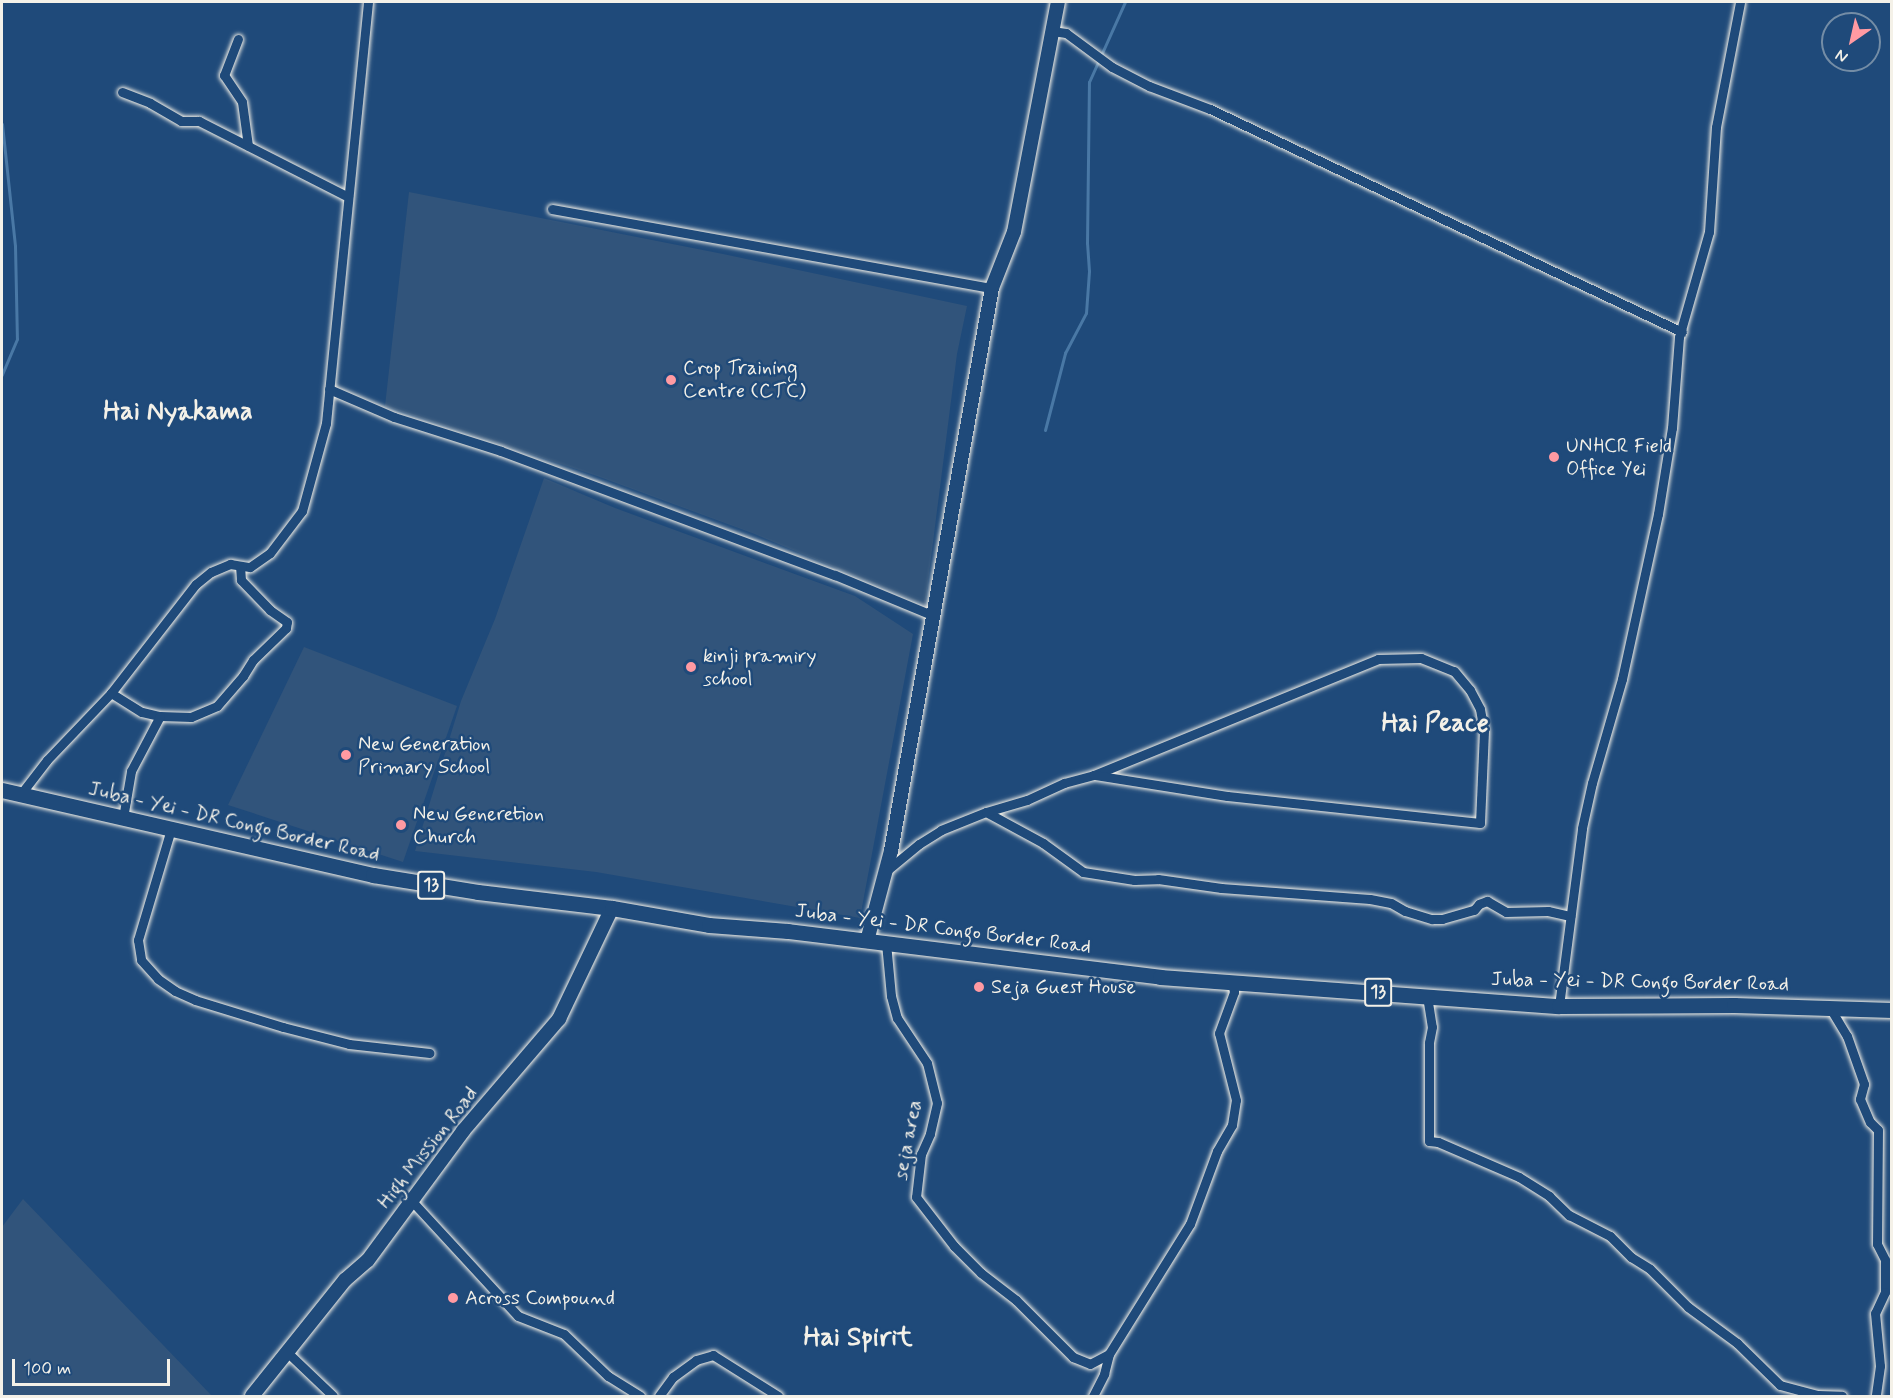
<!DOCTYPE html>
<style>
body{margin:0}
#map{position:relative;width:1893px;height:1398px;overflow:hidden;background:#1f4a7a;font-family:Mynerve,sans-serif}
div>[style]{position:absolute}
.built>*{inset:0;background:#31547b}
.stream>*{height:3px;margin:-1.5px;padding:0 1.5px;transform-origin:1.5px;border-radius:1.5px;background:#4978a5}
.roads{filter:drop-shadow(0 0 2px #f4f1e8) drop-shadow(0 0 2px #f4f1e8)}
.street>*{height:9px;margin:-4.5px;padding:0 4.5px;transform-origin:4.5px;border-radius:4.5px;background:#1f4a7a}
.secondary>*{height:14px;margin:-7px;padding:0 7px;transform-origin:7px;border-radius:7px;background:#1f4a7a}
.primary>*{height:15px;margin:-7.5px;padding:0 7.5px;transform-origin:7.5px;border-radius:7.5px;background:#1f4a7a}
.dots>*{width:16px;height:16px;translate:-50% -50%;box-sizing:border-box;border:3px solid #1f4a7a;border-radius:50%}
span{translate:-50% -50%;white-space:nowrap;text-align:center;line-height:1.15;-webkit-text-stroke:5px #1f4a7a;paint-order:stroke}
.shield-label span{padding:2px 4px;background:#1f4a7a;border:2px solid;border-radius:4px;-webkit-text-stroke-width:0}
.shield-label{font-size:18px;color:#f4f1e8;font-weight:700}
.poi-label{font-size:20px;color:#f4f1e8}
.left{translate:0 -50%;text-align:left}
.street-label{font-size:20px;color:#f4f1e8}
.district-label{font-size:26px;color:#f4f1e8;font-weight:700}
.frame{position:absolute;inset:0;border:3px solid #f4f1e8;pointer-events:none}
.north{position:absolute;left:1821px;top:12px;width:60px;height:60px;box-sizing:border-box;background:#1f4a7a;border:2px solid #748da6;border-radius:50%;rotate:214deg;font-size:16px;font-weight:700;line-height:24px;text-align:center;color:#f4f1e8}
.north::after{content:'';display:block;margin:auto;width:21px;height:27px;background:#ff9aa2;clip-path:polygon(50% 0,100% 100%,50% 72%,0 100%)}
.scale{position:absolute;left:12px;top:1359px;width:158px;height:27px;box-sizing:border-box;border:3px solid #f4f1e8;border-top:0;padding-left:8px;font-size:18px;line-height:21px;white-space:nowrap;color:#f4f1e8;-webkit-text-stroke:4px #1f4a7a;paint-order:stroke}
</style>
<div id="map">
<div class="built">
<i style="clip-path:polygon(409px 192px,723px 254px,967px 306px,957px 354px,925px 605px,752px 533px,597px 476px,385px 406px)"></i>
<i style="clip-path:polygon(544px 478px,615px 508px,855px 596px,913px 634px,860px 918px,596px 872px,415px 851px,461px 701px,495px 619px)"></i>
<i style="clip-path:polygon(304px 647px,457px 706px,403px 862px,228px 805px)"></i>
<i style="clip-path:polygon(23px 1199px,212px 1396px,213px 1396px,2px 1396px,2px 1227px)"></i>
</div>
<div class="stream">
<i style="left:2px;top:124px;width:123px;rotate:83.9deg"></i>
<i style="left:15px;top:246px;width:93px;rotate:88.8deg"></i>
<i style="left:17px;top:339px;width:39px;rotate:113deg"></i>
<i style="left:1045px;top:430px;width:80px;rotate:-75.4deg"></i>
<i style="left:1065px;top:353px;width:45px;rotate:-62.3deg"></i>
<i style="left:1086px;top:313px;width:42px;rotate:-85.9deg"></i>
<i style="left:1089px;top:271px;width:28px;rotate:-94deg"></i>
<i style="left:1087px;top:243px;width:161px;rotate:-89.3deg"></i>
<i style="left:1089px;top:82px;width:88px;rotate:-65.8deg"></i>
</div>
<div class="roads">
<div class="street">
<i style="left:1052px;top:31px;width:14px;rotate:8deg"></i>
<i style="left:1066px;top:33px;width:57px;rotate:36.5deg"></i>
<i style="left:1112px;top:67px;width:42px;rotate:27.2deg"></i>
<i style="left:1149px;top:86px;width:65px;rotate:20.7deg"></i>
<i style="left:1210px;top:109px;width:522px;rotate:25.29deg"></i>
<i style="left:238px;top:39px;width:39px;rotate:111deg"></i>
<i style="left:224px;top:75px;width:32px;rotate:56deg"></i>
<i style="left:242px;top:102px;width:44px;rotate:82.2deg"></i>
<i style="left:122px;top:92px;width:30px;rotate:21deg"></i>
<i style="left:150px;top:103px;width:36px;rotate:30deg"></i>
<i style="left:181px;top:121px;width:18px"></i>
<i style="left:199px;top:121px;width:167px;rotate:27deg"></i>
<i style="left:552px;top:209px;width:447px;rotate:10.2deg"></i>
<i style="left:329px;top:389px;width:71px;rotate:23.3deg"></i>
<i style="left:394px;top:417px;width:112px;rotate:17.6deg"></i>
<i style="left:501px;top:451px;width:356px;rotate:20.4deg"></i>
<i style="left:835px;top:575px;width:107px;rotate:22.5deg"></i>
<i style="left:111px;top:693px;width:36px;rotate:32deg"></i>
<i style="left:142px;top:712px;width:18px;rotate:13deg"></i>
<i style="left:160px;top:716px;width:31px;rotate:2deg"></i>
<i style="left:191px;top:717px;width:28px;rotate:-23deg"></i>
<i style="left:217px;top:706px;width:40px;rotate:-49deg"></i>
<i style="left:243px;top:676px;width:19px;rotate:-58deg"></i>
<i style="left:253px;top:660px;width:46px;rotate:-44.1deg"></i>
<i style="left:286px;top:628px;width:6px;rotate:-81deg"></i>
<i style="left:287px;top:622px;width:21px;rotate:-145deg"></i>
<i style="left:270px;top:610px;width:42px;rotate:-134deg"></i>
<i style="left:241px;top:580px;width:14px;rotate:-94deg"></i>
<i style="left:20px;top:795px;width:44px;rotate:-52.4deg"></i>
<i style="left:47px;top:760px;width:93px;rotate:-46.3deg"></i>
<i style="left:111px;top:693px;width:138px;rotate:-52.1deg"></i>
<i style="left:196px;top:584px;width:19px;rotate:-39deg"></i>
<i style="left:211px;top:572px;width:21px;rotate:-23deg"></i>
<i style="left:230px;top:564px;width:20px;rotate:9deg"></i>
<i style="left:250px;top:567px;width:24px;rotate:-35deg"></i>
<i style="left:270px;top:553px;width:53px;rotate:-52.7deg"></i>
<i style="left:302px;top:511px;width:91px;rotate:-74.7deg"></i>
<i style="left:326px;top:423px;width:423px;rotate:-84.3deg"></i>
<i style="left:986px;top:812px;width:65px;rotate:28.5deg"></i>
<i style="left:1043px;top:843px;width:49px;rotate:35.9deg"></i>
<i style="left:1083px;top:872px;width:52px;rotate:8.9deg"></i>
<i style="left:1134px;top:880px;width:24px;rotate:-2deg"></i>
<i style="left:1158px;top:879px;width:64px;rotate:8.1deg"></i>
<i style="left:1221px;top:888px;width:149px;rotate:4.2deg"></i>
<i style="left:1370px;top:899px;width:21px;rotate:11deg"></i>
<i style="left:1391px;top:903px;width:16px;rotate:30deg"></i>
<i style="left:1405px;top:911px;width:28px;rotate:17deg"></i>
<i style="left:1432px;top:919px;width:10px"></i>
<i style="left:1442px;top:919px;width:33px;rotate:-16deg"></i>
<i style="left:1474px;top:910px;width:8px;rotate:-50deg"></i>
<i style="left:1479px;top:904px;width:9px;rotate:-21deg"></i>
<i style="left:1487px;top:901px;width:22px;rotate:30deg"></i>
<i style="left:1506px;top:912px;width:42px;rotate:-1.4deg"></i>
<i style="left:1548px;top:911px;width:23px;rotate:13deg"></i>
<i style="left:123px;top:818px;width:48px;rotate:-80.3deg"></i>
<i style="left:131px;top:771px;width:62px;rotate:-62.2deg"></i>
<i style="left:171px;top:829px;width:116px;rotate:106.6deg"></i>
<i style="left:138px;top:940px;width:20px;rotate:81deg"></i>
<i style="left:141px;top:960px;width:25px;rotate:48deg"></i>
<i style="left:158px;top:979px;width:21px;rotate:35deg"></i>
<i style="left:175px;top:991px;width:22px;rotate:24deg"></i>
<i style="left:195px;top:1000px;width:92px;rotate:17.1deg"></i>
<i style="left:283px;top:1027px;width:68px;rotate:14.4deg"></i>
<i style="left:349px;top:1044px;width:81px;rotate:6.4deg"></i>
<i style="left:885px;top:872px;width:44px;rotate:-39.5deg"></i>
<i style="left:919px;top:844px;width:26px;rotate:-32deg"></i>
<i style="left:941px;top:830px;width:48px;rotate:-21.8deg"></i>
<i style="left:986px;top:812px;width:43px;rotate:-16.3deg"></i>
<i style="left:1027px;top:800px;width:41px;rotate:-24.7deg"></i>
<i style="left:1064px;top:783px;width:31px;rotate:-15deg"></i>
<i style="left:1094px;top:775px;width:307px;rotate:-22.2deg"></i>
<i style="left:1378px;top:659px;width:43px;rotate:-1.3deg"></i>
<i style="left:1421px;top:658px;width:35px;rotate:22deg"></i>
<i style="left:1454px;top:671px;width:25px;rotate:50deg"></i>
<i style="left:1470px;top:690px;width:21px;rotate:62deg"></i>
<i style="left:1480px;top:709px;width:22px;rotate:80deg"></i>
<i style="left:1484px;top:731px;width:92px;rotate:92.5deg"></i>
<i style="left:1480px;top:823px;width:254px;rotate:-173.9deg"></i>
<i style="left:1227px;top:796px;width:135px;rotate:-171deg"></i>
<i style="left:886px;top:943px;width:53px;rotate:84.6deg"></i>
<i style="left:891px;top:996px;width:23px;rotate:75deg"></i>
<i style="left:897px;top:1018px;width:54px;rotate:56.3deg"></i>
<i style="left:927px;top:1063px;width:41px;rotate:76deg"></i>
<i style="left:937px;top:1103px;width:32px;rotate:103deg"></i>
<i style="left:930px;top:1134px;width:22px;rotate:114deg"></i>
<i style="left:921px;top:1154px;width:43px;rotate:96.6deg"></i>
<i style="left:916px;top:1197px;width:62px;rotate:52.2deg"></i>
<i style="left:954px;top:1246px;width:38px;rotate:45deg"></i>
<i style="left:981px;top:1273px;width:44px;rotate:37.6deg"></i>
<i style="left:1016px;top:1300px;width:81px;rotate:45deg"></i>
<i style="left:1073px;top:1357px;width:18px;rotate:22deg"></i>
<i style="left:1090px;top:1364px;width:21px;rotate:-28deg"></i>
<i style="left:1427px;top:996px;width:31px;rotate:81deg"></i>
<i style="left:1432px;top:1027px;width:16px;rotate:101deg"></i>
<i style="left:1429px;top:1043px;width:98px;rotate:90deg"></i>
<i style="left:1429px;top:1141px;width:9px;rotate:6deg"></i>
<i style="left:1438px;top:1142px;width:88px;rotate:23.4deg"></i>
<i style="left:1519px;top:1177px;width:36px;rotate:32deg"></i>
<i style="left:1549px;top:1196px;width:28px;rotate:44deg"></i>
<i style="left:1569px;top:1215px;width:46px;rotate:27.1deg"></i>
<i style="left:1610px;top:1236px;width:30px;rotate:45deg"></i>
<i style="left:1631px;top:1257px;width:22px;rotate:32deg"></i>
<i style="left:1650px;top:1269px;width:54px;rotate:45deg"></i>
<i style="left:1688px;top:1307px;width:61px;rotate:36.3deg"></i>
<i style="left:1737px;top:1343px;width:60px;rotate:44.3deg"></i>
<i style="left:1780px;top:1385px;width:39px;rotate:15deg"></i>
<i style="left:1818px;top:1395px;width:24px;rotate:2deg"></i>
<i style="left:1559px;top:1006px;width:179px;rotate:-82.6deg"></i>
<i style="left:1582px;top:828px;width:46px;rotate:-77.5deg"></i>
<i style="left:1592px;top:783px;width:108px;rotate:-73.9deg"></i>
<i style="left:1622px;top:679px;width:169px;rotate:-77.7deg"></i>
<i style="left:1658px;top:514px;width:87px;rotate:-80.8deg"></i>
<i style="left:1672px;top:428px;width:91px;rotate:-85.6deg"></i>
<i style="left:1679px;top:337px;width:109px;rotate:-74.1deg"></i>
<i style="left:1709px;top:232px;width:105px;rotate:-86.2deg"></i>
<i style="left:1716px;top:127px;width:127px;rotate:-79.1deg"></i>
<i style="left:1830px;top:1008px;width:33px;rotate:59deg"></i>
<i style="left:1847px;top:1036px;width:51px;rotate:70.5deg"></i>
<i style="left:1864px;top:1084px;width:16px;rotate:105deg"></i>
<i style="left:1860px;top:1099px;width:25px;rotate:67deg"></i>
<i style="left:1870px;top:1122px;width:11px;rotate:45deg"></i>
<i style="left:1878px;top:1130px;width:114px;rotate:90.5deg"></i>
<i style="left:1877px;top:1244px;width:18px;rotate:63deg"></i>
<i style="left:1885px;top:1260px;width:32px;rotate:90deg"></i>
<i style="left:1885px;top:1292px;width:23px;rotate:115deg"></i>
<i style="left:1875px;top:1313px;width:53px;rotate:84.6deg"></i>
<i style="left:1880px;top:1366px;width:30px;rotate:98deg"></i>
<i style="left:410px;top:1199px;width:159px;rotate:47.3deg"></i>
<i style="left:518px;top:1316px;width:49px;rotate:21.4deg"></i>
<i style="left:564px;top:1334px;width:61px;rotate:43.7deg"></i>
<i style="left:608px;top:1376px;width:38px;rotate:32deg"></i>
<i style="left:288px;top:1353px;width:62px;rotate:43.7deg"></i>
<i style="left:659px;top:1396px;width:24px;rotate:-54deg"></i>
<i style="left:673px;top:1377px;width:29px;rotate:-36deg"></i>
<i style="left:696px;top:1360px;width:18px;rotate:-16deg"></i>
<i style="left:713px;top:1355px;width:77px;rotate:32.2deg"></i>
<i style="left:1093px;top:1396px;width:25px;rotate:-63deg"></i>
<i style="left:1104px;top:1374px;width:21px;rotate:-76deg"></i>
<i style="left:1109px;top:1354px;width:153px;rotate:-58.1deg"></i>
<i style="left:1190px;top:1224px;width:78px;rotate:-69.7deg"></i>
<i style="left:1217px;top:1151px;width:30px;rotate:-60deg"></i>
<i style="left:1232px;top:1125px;width:25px;rotate:-81deg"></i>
<i style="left:1236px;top:1100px;width:69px;rotate:-104.2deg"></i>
<i style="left:1219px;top:1033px;width:44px;rotate:-69.9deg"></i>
<i style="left:1234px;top:992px;width:10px;rotate:-101deg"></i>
</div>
<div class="secondary">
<i style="left:867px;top:941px;width:93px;rotate:-75.1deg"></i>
<i style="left:891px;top:851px;width:572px;rotate:-79.83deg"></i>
<i style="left:992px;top:288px;width:60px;rotate:-68.6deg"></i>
<i style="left:1014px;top:232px;width:234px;rotate:-79.2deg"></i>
<i style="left:252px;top:1396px;width:149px;rotate:-51.3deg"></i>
<i style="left:345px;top:1280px;width:30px;rotate:-41deg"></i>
<i style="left:368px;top:1260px;width:160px;rotate:-53.6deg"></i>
<i style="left:463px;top:1131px;width:148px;rotate:-49.4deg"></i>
<i style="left:559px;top:1019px;width:123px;rotate:-64.5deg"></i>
</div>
<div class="primary">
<i style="left:2px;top:790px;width:381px;rotate:12.9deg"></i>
<i style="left:373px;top:875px;width:106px;rotate:9.2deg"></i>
<i style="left:478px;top:892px;width:135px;rotate:6.8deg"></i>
<i style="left:612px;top:908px;width:98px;rotate:9.9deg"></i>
<i style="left:709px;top:925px;width:79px;rotate:4.3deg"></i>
<i style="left:788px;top:931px;width:375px;rotate:7deg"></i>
<i style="left:1160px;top:977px;width:400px;rotate:4.2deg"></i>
<i style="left:1559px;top:1006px;width:175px;rotate:-0.3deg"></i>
<i style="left:1734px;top:1005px;width:158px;rotate:1.8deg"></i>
</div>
</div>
<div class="dots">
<i style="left:671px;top:380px;background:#ff9aa2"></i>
<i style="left:1554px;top:457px;background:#ff9aa2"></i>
<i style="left:691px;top:667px;background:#ff9aa2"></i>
<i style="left:346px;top:755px;background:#ff9aa2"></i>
<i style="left:401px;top:825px;background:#ff9aa2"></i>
<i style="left:979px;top:987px;background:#ff9aa2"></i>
<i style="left:453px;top:1298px;background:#ff9aa2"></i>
</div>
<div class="shield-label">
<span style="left:431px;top:885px">13</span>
<span style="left:1378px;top:992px">13</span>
</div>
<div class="poi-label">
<span class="left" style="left:683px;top:380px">Crop Training<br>Centre (CTC)</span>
<span class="left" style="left:1566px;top:458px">UNHCR Field<br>Office Yei</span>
<span class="left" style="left:703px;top:668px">kinji pramiry<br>school</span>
<span class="left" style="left:358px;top:756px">New Generation<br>Primary School</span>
<span class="left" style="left:413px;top:826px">New Generetion<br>Church</span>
<span class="left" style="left:991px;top:987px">Seja Guest House</span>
<span class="left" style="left:465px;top:1298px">Across Compound</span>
</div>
<div class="street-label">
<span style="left:234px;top:822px;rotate:13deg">Juba - Yei - DR Congo Border Road</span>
<span style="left:943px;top:929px;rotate:7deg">Juba - Yei - DR Congo Border Road</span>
<span style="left:1640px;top:982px;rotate:1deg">Juba - Yei - DR Congo Border Road</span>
<span style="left:908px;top:1140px;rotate:-79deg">seja area</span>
<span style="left:428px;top:1148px;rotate:-52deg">High Mission Road</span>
</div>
<div class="district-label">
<span style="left:178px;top:413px">Hai Nyakama</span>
<span style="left:1435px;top:725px">Hai Peace</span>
<span style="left:858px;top:1339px">Hai Spirit</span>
</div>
<div class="frame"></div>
<div class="north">N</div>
<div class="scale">100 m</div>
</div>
